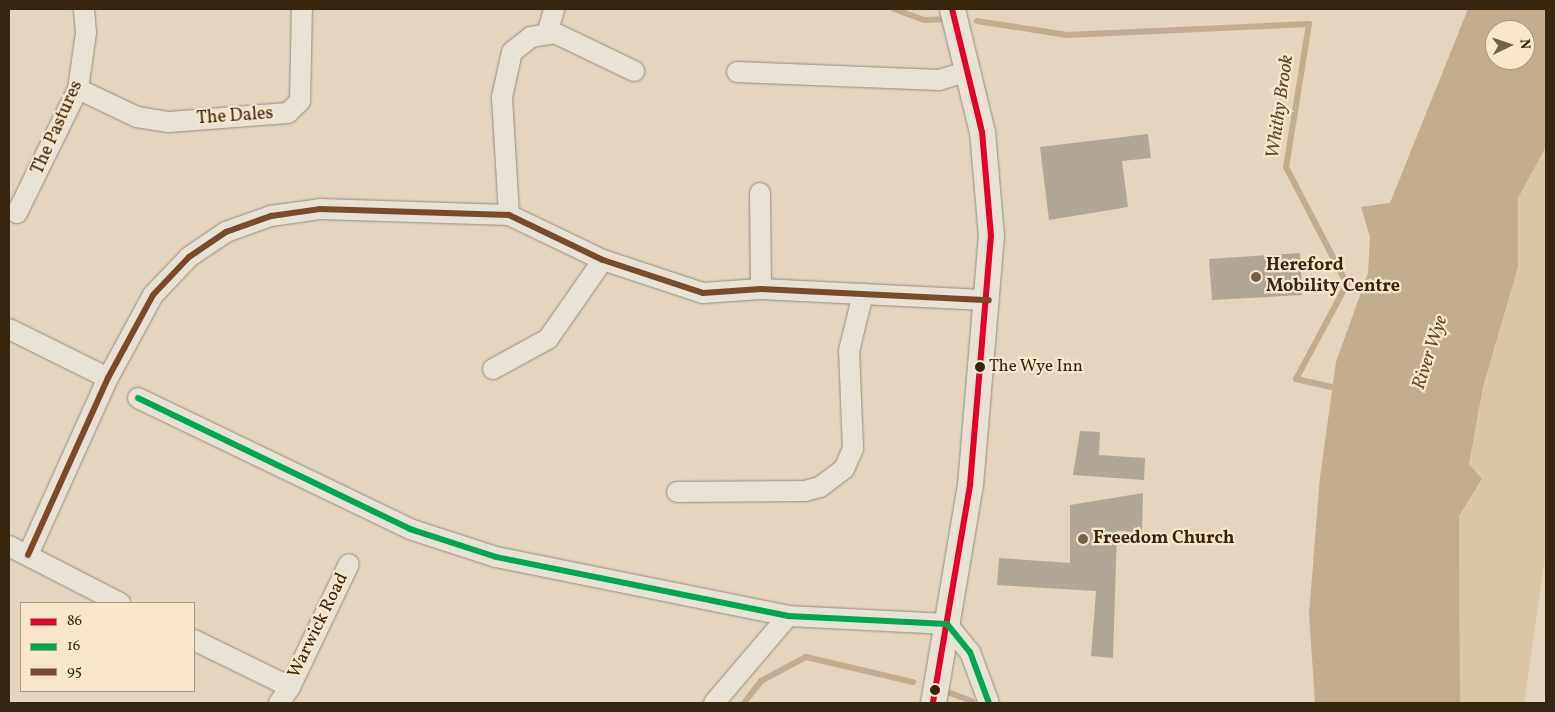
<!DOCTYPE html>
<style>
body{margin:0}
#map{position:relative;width:1555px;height:712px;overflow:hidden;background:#e3d5c0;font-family:Vollkorn,serif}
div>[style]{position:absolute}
.green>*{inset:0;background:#dac6a9}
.water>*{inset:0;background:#c1ac8f}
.stream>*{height:6px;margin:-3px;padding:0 3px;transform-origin:3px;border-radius:3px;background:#c1ac8f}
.building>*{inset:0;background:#b0a697}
.roads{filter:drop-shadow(0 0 1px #958c7d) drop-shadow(0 0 1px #958c7d)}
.minor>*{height:20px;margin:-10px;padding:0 10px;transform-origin:10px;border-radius:10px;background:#e8e1d6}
.tertiary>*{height:25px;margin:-12.5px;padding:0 12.5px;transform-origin:12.5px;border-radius:12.5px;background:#e8e1d6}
.bus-1>*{height:6px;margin:-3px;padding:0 3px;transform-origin:3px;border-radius:3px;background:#e4002b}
.bus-2>*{height:6px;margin:-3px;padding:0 3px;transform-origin:3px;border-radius:3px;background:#00a651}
.bus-3>*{height:6px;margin:-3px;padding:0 3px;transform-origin:3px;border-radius:3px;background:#7a4b2a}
.dots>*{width:14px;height:14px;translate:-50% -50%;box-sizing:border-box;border:2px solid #f7e6cc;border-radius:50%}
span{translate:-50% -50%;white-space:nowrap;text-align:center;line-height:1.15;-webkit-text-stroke:4.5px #f7e6cc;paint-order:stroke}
.bus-label{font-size:17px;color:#362610}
.left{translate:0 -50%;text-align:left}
.street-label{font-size:18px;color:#362610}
.poi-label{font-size:18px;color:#362610;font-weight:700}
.water-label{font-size:19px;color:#5b4930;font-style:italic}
.frame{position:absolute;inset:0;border:10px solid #362610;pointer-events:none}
.legend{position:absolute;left:20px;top:602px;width:175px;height:90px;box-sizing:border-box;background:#f7e6cc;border:1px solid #aa9981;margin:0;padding:6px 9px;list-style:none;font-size:15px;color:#362610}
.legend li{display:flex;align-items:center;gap:10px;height:25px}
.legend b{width:25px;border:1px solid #aa9981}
.north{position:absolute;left:1485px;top:20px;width:50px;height:50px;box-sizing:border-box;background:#f7e6cc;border:1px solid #aa9981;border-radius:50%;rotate:86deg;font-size:14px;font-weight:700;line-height:20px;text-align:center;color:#362610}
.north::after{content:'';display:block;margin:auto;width:18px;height:22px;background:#73634e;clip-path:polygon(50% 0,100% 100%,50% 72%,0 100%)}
</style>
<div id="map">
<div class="green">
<i style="clip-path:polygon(1546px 147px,1546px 551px,1524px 703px,1460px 703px,1459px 516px,1482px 480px,1469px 464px,1483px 387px,1518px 267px,1518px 198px)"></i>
</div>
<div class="water">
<i style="clip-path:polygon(evenodd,1468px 9px,1546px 9px,1546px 147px,1518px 198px,1518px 267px,1483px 387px,1469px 464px,1482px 479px,1459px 516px,1460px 703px,1315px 703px,1309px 614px,1320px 477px,1336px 362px,1368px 273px,1370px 237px,1361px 207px,1390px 203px,1468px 9px,1495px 30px,1525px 30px,1525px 60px,1495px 60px,1495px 30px)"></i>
</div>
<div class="stream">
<i style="left:894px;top:9px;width:32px;rotate:20deg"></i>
<i style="left:924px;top:20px;width:23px;rotate:-2deg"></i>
<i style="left:977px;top:21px;width:91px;rotate:8.8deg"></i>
<i style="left:1067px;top:35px;width:242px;rotate:-2.6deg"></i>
<i style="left:1309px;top:24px;width:145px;rotate:99.1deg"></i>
<i style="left:1286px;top:167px;width:132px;rotate:62.5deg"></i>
<i style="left:1347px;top:284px;width:108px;rotate:118.2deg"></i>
<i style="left:1296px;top:379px;width:45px;rotate:12.8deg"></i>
<i style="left:947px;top:692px;width:27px;rotate:20deg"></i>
<i style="left:744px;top:703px;width:28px;rotate:-52deg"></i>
<i style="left:761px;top:681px;width:51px;rotate:-28.1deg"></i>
<i style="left:806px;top:657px;width:110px;rotate:13.2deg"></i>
</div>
<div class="building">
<i style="clip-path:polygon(1148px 134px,1151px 158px,1122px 161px,1128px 207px,1049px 220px,1040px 147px)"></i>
<i style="clip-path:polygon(1300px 253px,1302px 295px,1212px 300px,1209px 259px)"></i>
<i style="clip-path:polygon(1080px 431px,1100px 432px,1099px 455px,1145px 458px,1144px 480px,1073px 475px)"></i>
<i style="clip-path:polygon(1143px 493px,1142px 532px,1117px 531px,1113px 658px,1091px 656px,1096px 591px,997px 585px,999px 558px,1070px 563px,1070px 505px)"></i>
</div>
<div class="roads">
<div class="minor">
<i style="left:547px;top:34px;width:26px;rotate:-74deg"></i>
<i style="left:737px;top:72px;width:202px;rotate:2.3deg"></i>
<i style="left:939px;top:80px;width:30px;rotate:-17deg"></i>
<i style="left:78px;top:89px;width:65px;rotate:25.4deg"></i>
<i style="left:137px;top:117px;width:32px;rotate:9deg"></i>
<i style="left:169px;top:122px;width:119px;rotate:-4.3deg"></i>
<i style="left:288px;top:113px;width:17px;rotate:-45deg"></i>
<i style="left:300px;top:101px;width:92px;rotate:-88.8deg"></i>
<i style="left:760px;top:193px;width:96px;rotate:89.4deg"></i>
<i style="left:17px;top:213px;width:138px;rotate:-63.8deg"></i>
<i style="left:78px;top:89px;width:57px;rotate:-81.9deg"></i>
<i style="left:86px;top:33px;width:24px;rotate:-95deg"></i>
<i style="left:509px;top:215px;width:118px;rotate:-93.4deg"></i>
<i style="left:502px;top:97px;width:46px;rotate:-77.5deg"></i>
<i style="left:512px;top:52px;width:24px;rotate:-38deg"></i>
<i style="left:531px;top:37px;width:24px;rotate:-9deg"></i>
<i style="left:555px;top:33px;width:88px;rotate:25.7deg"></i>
<i style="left:9px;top:329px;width:110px;rotate:26.3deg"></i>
<i style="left:493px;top:369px;width:63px;rotate:-28.6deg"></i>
<i style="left:548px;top:339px;width:96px;rotate:-55.2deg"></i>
<i style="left:138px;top:398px;width:302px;rotate:25.7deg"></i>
<i style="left:410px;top:529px;width:90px;rotate:18deg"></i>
<i style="left:496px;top:557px;width:298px;rotate:11.4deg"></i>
<i style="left:788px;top:616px;width:159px;rotate:2.9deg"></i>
<i style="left:947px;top:624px;width:36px;rotate:51deg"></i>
<i style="left:970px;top:652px;width:54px;rotate:69.6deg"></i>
<i style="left:677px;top:492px;width:128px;rotate:-0.4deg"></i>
<i style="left:805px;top:491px;width:16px;rotate:-15deg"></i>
<i style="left:820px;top:487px;width:30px;rotate:-37deg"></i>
<i style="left:844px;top:469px;width:22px;rotate:-66deg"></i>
<i style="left:853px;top:449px;width:98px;rotate:-92.3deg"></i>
<i style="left:849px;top:351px;width:59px;rotate:-76.2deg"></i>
<i style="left:9px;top:546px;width:125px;rotate:27.2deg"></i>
<i style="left:28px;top:555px;width:194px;rotate:-65.7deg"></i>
<i style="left:108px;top:378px;width:94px;rotate:-61.5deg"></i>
<i style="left:153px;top:295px;width:52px;rotate:-46.5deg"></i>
<i style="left:189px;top:257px;width:45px;rotate:-34deg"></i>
<i style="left:226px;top:232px;width:48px;rotate:-19.6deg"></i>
<i style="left:271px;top:216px;width:49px;rotate:-8.1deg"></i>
<i style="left:320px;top:209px;width:189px;rotate:1.8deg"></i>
<i style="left:509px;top:215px;width:104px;rotate:25.6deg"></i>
<i style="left:603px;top:260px;width:105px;rotate:18.3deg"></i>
<i style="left:703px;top:293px;width:58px;rotate:-3.9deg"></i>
<i style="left:761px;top:289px;width:228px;rotate:2.8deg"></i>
<i style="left:194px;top:640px;width:107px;rotate:26.1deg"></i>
<i style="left:290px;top:687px;width:136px;rotate:-64.4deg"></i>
<i style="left:279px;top:703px;width:19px;rotate:-55deg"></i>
<i style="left:714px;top:703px;width:114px;rotate:-49.6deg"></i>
</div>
<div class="tertiary">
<i style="left:933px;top:703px;width:221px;rotate:-80.4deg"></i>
<i style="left:970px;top:485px;width:250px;rotate:-85.2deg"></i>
<i style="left:991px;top:236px;width:104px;rotate:-94.9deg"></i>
<i style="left:982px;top:132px;width:127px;rotate:-103.7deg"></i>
</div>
</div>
<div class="bus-1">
<i style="left:933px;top:702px;width:220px;rotate:-80.3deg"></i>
<i style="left:970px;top:485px;width:250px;rotate:-85.2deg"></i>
<i style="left:991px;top:236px;width:104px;rotate:-94.9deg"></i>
<i style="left:982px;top:132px;width:127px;rotate:-103.7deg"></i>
</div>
<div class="bus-2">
<i style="left:138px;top:398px;width:302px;rotate:25.7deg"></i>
<i style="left:410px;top:529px;width:90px;rotate:18deg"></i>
<i style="left:496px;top:557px;width:298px;rotate:11.4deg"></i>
<i style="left:788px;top:616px;width:159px;rotate:2.9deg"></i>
<i style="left:947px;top:624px;width:36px;rotate:51deg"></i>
<i style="left:970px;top:652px;width:54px;rotate:69.6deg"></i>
</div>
<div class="bus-3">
<i style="left:28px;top:555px;width:194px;rotate:-65.7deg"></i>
<i style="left:108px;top:378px;width:94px;rotate:-61.5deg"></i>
<i style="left:153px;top:295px;width:52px;rotate:-46.5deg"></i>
<i style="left:189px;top:257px;width:45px;rotate:-34deg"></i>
<i style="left:226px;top:232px;width:48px;rotate:-19.6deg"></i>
<i style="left:271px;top:216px;width:49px;rotate:-8.1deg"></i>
<i style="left:320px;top:209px;width:189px;rotate:1.8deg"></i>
<i style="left:509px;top:215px;width:104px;rotate:25.6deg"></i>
<i style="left:603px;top:260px;width:105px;rotate:18.3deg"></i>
<i style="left:703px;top:293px;width:58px;rotate:-3.9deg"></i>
<i style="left:761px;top:289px;width:228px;rotate:2.8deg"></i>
</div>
<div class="dots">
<i style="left:1256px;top:277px;background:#73634e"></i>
<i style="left:980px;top:367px;background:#362610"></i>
<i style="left:1083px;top:539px;background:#73634e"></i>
<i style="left:935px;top:690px;background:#362610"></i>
</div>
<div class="bus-label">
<span class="left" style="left:989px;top:367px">The Wye Inn</span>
</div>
<div class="street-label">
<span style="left:235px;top:117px;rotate:-4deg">The Dales</span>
<span style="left:58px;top:128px;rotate:-66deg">The Pastures</span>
<span style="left:319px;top:626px;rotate:-64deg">Warwick Road</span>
</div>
<div class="poi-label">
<span class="left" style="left:1266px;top:277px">Hereford<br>Mobility Centre</span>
<span class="left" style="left:1093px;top:539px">Freedom Church</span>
</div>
<div class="water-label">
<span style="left:1281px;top:107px;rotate:-82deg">Whithy Brook</span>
<span style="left:1431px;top:353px;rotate:-72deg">River Wye</span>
</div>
<div class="frame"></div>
<ul class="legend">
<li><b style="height:6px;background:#e4002b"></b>86</li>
<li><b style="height:6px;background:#00a651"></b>16</li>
<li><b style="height:6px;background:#7a4b2a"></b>95</li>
</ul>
<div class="north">N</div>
</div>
